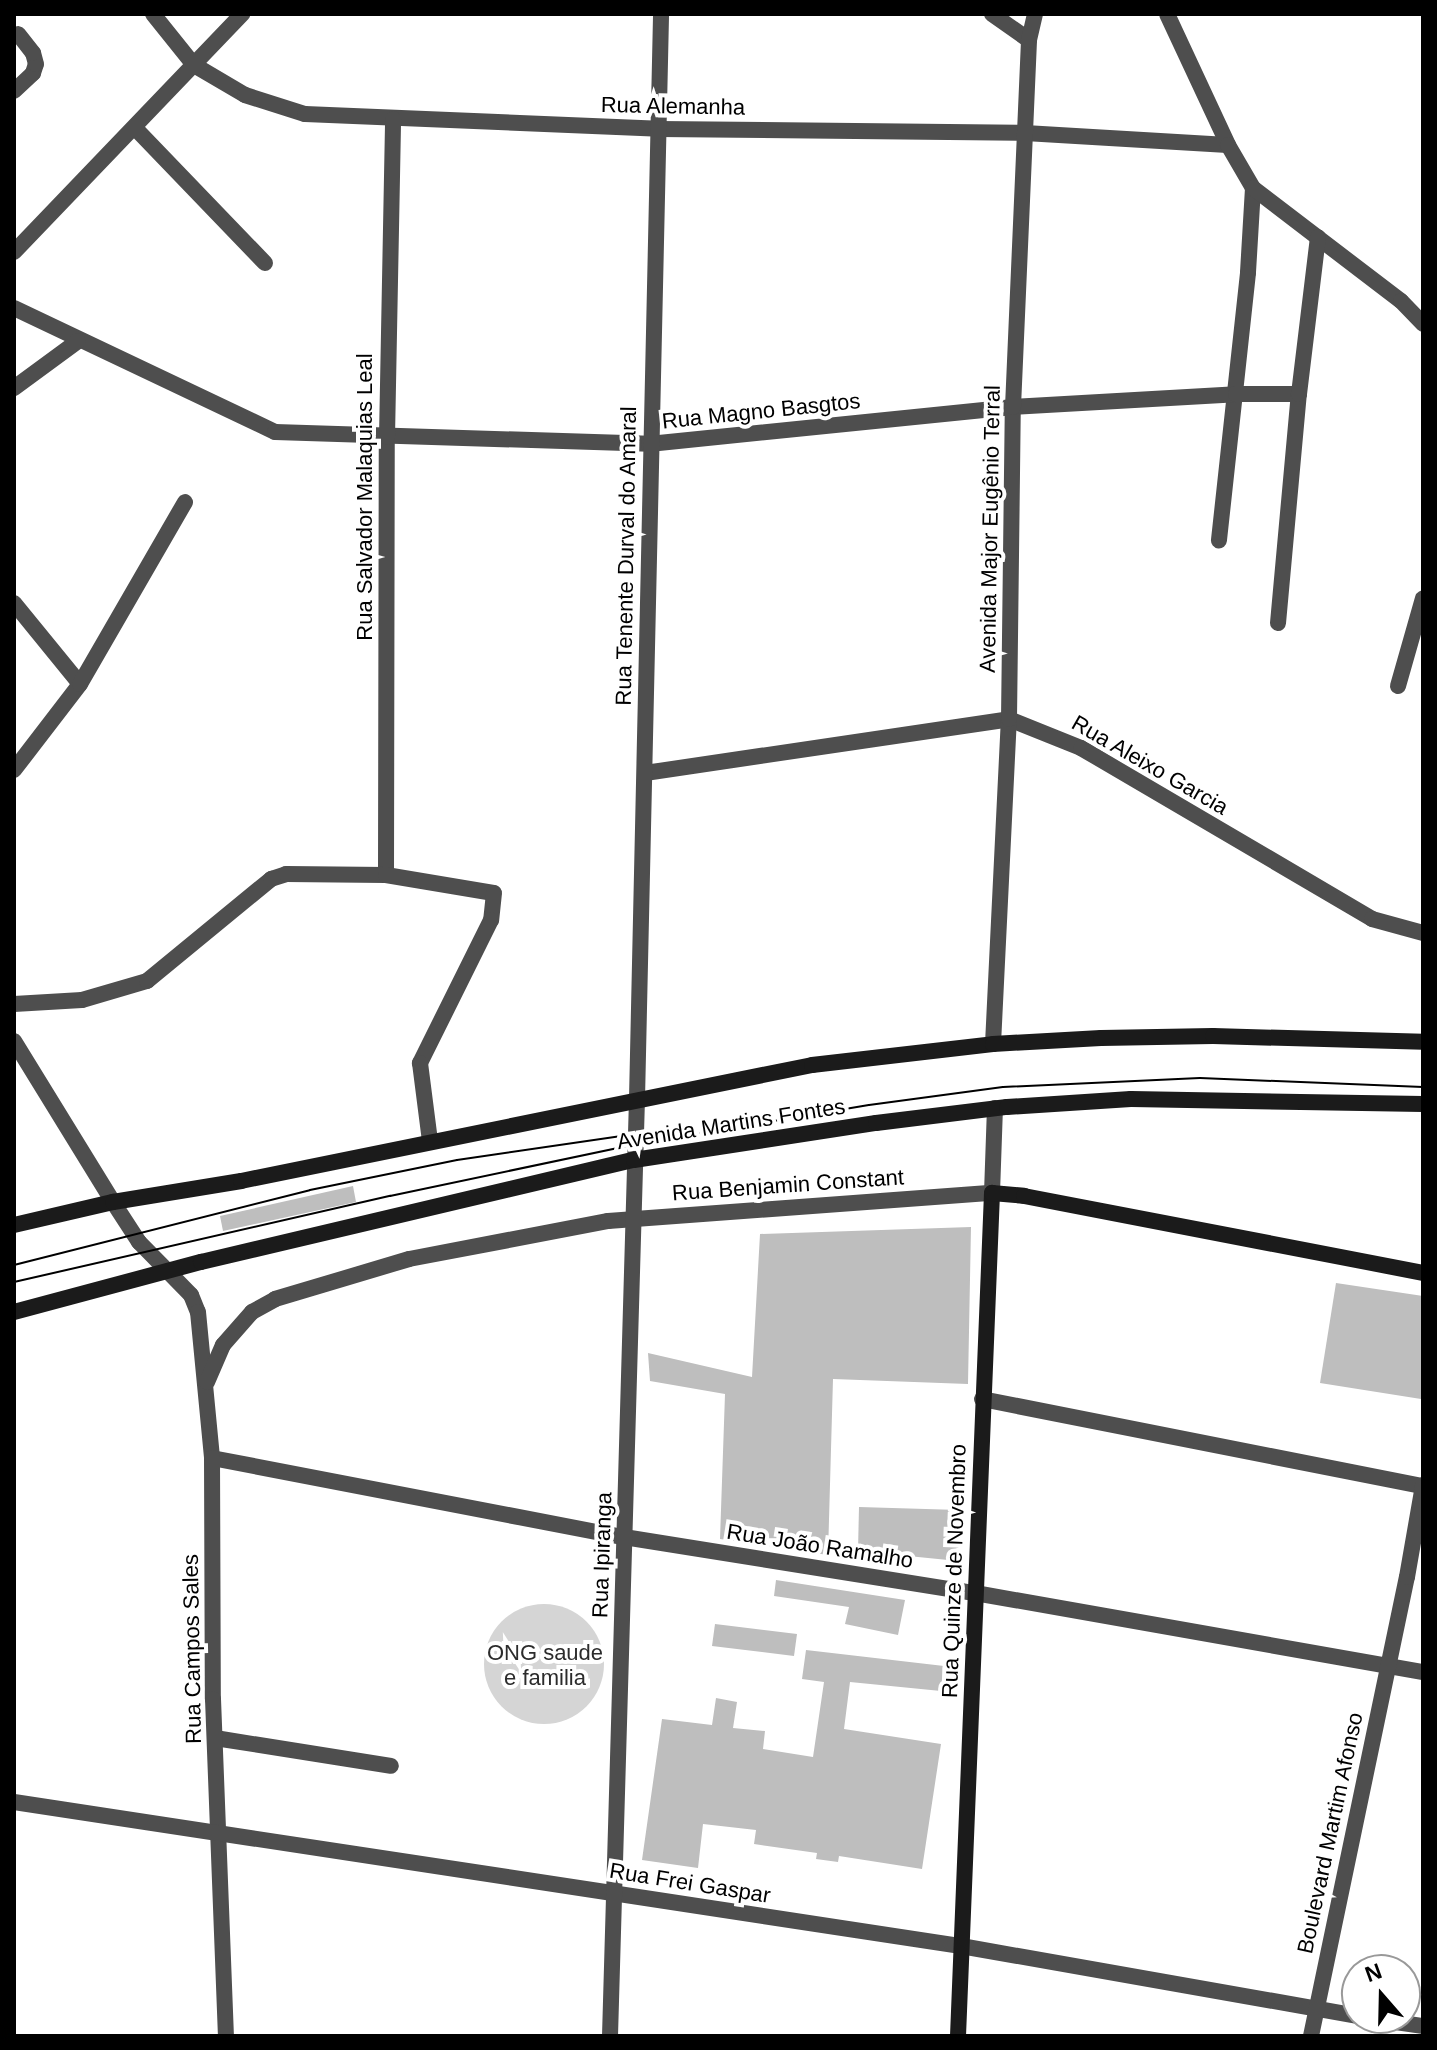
<!DOCTYPE html>
<meta charset="utf-8">
<style>
body{margin:0}
#map{position:relative;width:1437px;height:2050px;overflow:hidden;background:#fff;font-family:Helvetica,sans-serif}
div>[style]{position:absolute}
.green>*{inset:0;background:#d5d5d5}
.round{border-radius:50%}
.building>*{inset:0;background:#bebebe}
.minor>*{height:16px;margin:-8px;padding:0 8px;transform-origin:8px;border-radius:8px;background:#4e4e4e}
.tertiary>*{height:16px;margin:-8px;padding:0 8px;transform-origin:8px;border-radius:8px;background:#4e4e4e}
.secondary>*{height:16px;margin:-8px;padding:0 8px;transform-origin:8px;border-radius:8px;background:#1b1b1b}
.tram>*{height:2px;margin:-1px;padding:0 1px;transform-origin:1px;border-radius:1px;background:#000}
span{translate:-50% -50%;white-space:nowrap;text-align:center;line-height:1.15;-webkit-text-stroke:8px #fff;paint-order:stroke}
.street-label{font-size:22px;color:#000}
.park-label{font-size:22px;color:#2c2c2c}
.frame{position:absolute;inset:0;border:16px solid #000;pointer-events:none}
.north{position:absolute;left:1341px;top:1954px;width:80px;height:80px;box-sizing:border-box;background:#fff;border:2px solid #999;border-radius:50%;rotate:340deg;font-size:22px;font-weight:700;line-height:32px;text-align:center;color:#000}
.north::after{content:'';display:block;margin:auto;width:28px;height:36px;background:#000;clip-path:polygon(50% 0,100% 100%,50% 72%,0 100%)}
</style>
<div id="map">
<div class="green">
<i class="round" style="left:484px;top:1604px;width:120px;height:120px"></i>
</div>
<div class="building">
<i style="clip-path:polygon(353px 1186px,356px 1202px,223px 1231px,220px 1216px)"></i>
<i style="clip-path:polygon(971px 1227px,968px 1384px,833px 1379px,828px 1555px,720px 1539px,725px 1394px,650px 1381px,648px 1353px,752px 1377px,760px 1234px)"></i>
<i style="clip-path:polygon(1336px 1283px,1423px 1296px,1421px 1399px,1320px 1383px)"></i>
<i style="clip-path:polygon(859px 1507px,959px 1510px,958px 1561px,858px 1551px)"></i>
<i style="clip-path:polygon(776px 1580px,905px 1600px,898px 1635px,845px 1624px,849px 1607px,774px 1596px)"></i>
<i style="clip-path:polygon(715px 1624px,797px 1634px,794px 1656px,712px 1646px)"></i>
<i style="clip-path:polygon(806px 1650px,944px 1666px,941px 1691px,850px 1682px,844px 1729px,941px 1744px,922px 1869px,839px 1856px,838px 1862px,816px 1859px,817px 1853px,754px 1844px,756px 1830px,703px 1824px,698px 1868px,642px 1860px,662px 1719px,712px 1725px,716px 1698px,737px 1702px,733px 1728px,765px 1731px,763px 1749px,813px 1757px,824px 1682px,802px 1679px)"></i>
</div>
<div class="minor">
<i style="left:153px;top:14px;width:65px;rotate:51.2deg"></i>
<i style="left:194px;top:65px;width:59px;rotate:30.5deg"></i>
<i style="left:245px;top:95px;width:63px;rotate:17.6deg"></i>
<i style="left:305px;top:114px;width:354px;rotate:2.4deg"></i>
<i style="left:659px;top:129px;width:366px;rotate:0.6deg"></i>
<i style="left:1025px;top:133px;width:203px;rotate:3.4deg"></i>
<i style="left:992px;top:14px;width:45px;rotate:35.1deg"></i>
<i style="left:1167px;top:14px;width:145px;rotate:65deg"></i>
<i style="left:1228px;top:145px;width:50px;rotate:59.8deg"></i>
<i style="left:1253px;top:188px;width:85px;rotate:93.4deg"></i>
<i style="left:1248px;top:273px;width:269px;rotate:96.2deg"></i>
<i style="left:14px;top:91px;width:26px;rotate:-43deg"></i>
<i style="left:33px;top:73px;width:9px;rotate:-72deg"></i>
<i style="left:36px;top:64px;width:11px;rotate:-105deg"></i>
<i style="left:33px;top:53px;width:24px;rotate:-128deg"></i>
<i style="left:136px;top:129px;width:186px;rotate:46.1deg"></i>
<i style="left:1253px;top:188px;width:186px;rotate:37.4deg"></i>
<i style="left:1401px;top:301px;width:32px;rotate:46deg"></i>
<i style="left:14px;top:252px;width:330px;rotate:-46.2deg"></i>
<i style="left:14px;top:308px;width:289px;rotate:25.4deg"></i>
<i style="left:275px;top:432px;width:374px;rotate:1.8deg"></i>
<i style="left:649px;top:444px;width:366px;rotate:-5.8deg"></i>
<i style="left:1013px;top:407px;width:223px;rotate:-3.3deg"></i>
<i style="left:1236px;top:394px;width:63px"></i>
<i style="left:14px;top:388px;width:79px;rotate:-36.3deg"></i>
<i style="left:14px;top:603px;width:104px;rotate:50.8deg"></i>
<i style="left:1278px;top:623px;width:230px;rotate:-84.8deg"></i>
<i style="left:1299px;top:394px;width:158px;rotate:-83.1deg"></i>
<i style="left:1398px;top:686px;width:91px;rotate:-74.1deg"></i>
<i style="left:14px;top:770px;width:108px;rotate:-52.5deg"></i>
<i style="left:80px;top:684px;width:210px;rotate:-60deg"></i>
<i style="left:645px;top:773px;width:368px;rotate:-8.4deg"></i>
<i style="left:1009px;top:719px;width:78px;rotate:21.9deg"></i>
<i style="left:1081px;top:748px;width:338px;rotate:30.4deg"></i>
<i style="left:1372px;top:919px;width:53px;rotate:15.4deg"></i>
<i style="left:386px;top:875px;width:438px;rotate:-89.9deg"></i>
<i style="left:387px;top:437px;width:318px;rotate:-88.9deg"></i>
<i style="left:14px;top:1004px;width:68px;rotate:-3.4deg"></i>
<i style="left:82px;top:1000px;width:68px;rotate:-16.3deg"></i>
<i style="left:147px;top:981px;width:161px;rotate:-39.4deg"></i>
<i style="left:271px;top:879px;width:16px;rotate:-18deg"></i>
<i style="left:286px;top:874px;width:100px;rotate:0.6deg"></i>
<i style="left:386px;top:875px;width:109px;rotate:9.5deg"></i>
<i style="left:494px;top:893px;width:27px;rotate:96deg"></i>
<i style="left:491px;top:920px;width:160px;rotate:116.4deg"></i>
<i style="left:420px;top:1063px;width:79px;rotate:82.7deg"></i>
<i style="left:14px;top:1041px;width:189px;rotate:58.4deg"></i>
<i style="left:993px;top:1044px;width:325px;rotate:-87.2deg"></i>
<i style="left:1009px;top:719px;width:312px;rotate:-89.3deg"></i>
<i style="left:1013px;top:407px;width:367px;rotate:-87.5deg"></i>
<i style="left:1029px;top:40px;width:27px;rotate:-77deg"></i>
<i style="left:637px;top:1099px;width:1085px;rotate:-88.73deg"></i>
<i style="left:992px;top:1193px;width:85px;rotate:-88deg"></i>
<i style="left:982px;top:1399px;width:449px;rotate:11.2deg"></i>
<i style="left:212px;top:1458px;width:420px;rotate:10.9deg"></i>
<i style="left:624px;top:1537px;width:355px;rotate:9.1deg"></i>
<i style="left:975px;top:1593px;width:455px;rotate:10deg"></i>
<i style="left:215px;top:1738px;width:178px;rotate:9deg"></i>
</div>
<div class="tertiary">
<i style="left:113px;top:1202px;width:48px;rotate:57deg"></i>
<i style="left:139px;top:1242px;width:74px;rotate:45.5deg"></i>
<i style="left:191px;top:1295px;width:18px;rotate:68deg"></i>
<i style="left:198px;top:1312px;width:147px;rotate:84.5deg"></i>
<i style="left:212px;top:1458px;width:241px;rotate:89.8deg"></i>
<i style="left:213px;top:1699px;width:337px;rotate:87.8deg"></i>
<i style="left:207px;top:1382px;width:40px;rotate:-66.6deg"></i>
<i style="left:223px;top:1345px;width:44px;rotate:-48.7deg"></i>
<i style="left:252px;top:1312px;width:26px;rotate:-29deg"></i>
<i style="left:275px;top:1299px;width:140px;rotate:-16.6deg"></i>
<i style="left:409px;top:1259px;width:203px;rotate:-10.8deg"></i>
<i style="left:608px;top:1221px;width:385px;rotate:-4.2deg"></i>
<i style="left:14px;top:1802px;width:958px;rotate:8.65deg"></i>
<i style="left:961px;top:1946px;width:402px;rotate:10deg"></i>
<i style="left:1368px;top:2018px;width:56px;rotate:8.3deg"></i>
<i style="left:610px;top:2036px;width:937px;rotate:-88.35deg"></i>
<i style="left:1311px;top:2036px;width:469px;rotate:-78.2deg"></i>
<i style="left:1407px;top:1577px;width:93px;rotate:-80.1deg"></i>
</div>
<div class="secondary">
<i style="left:14px;top:1225px;width:102px;rotate:-13.1deg"></i>
<i style="left:113px;top:1202px;width:130px;rotate:-9.3deg"></i>
<i style="left:241px;top:1181px;width:583px;rotate:-11.48deg"></i>
<i style="left:812px;top:1065px;width:182px;rotate:-6.6deg"></i>
<i style="left:993px;top:1044px;width:108px;rotate:-3.2deg"></i>
<i style="left:1101px;top:1038px;width:112px;rotate:-1deg"></i>
<i style="left:1213px;top:1036px;width:210px;rotate:1.6deg"></i>
<i style="left:14px;top:1312px;width:194px;rotate:-15deg"></i>
<i style="left:201px;top:1262px;width:445px;rotate:-13.3deg"></i>
<i style="left:634px;top:1160px;width:245px;rotate:-8.7deg"></i>
<i style="left:876px;top:1123px;width:132px;rotate:-7deg"></i>
<i style="left:1007px;top:1107px;width:124px;rotate:-3.7deg"></i>
<i style="left:1131px;top:1099px;width:292px;rotate:1deg"></i>
<i style="left:958px;top:2036px;width:844px;rotate:-87.69deg"></i>
<i style="left:992px;top:1193px;width:32px;rotate:5deg"></i>
<i style="left:1024px;top:1196px;width:406px;rotate:10.9deg"></i>
</div>
<div class="tram">
<i style="left:14px;top:1265px;width:305px;rotate:-14.2deg"></i>
<i style="left:310px;top:1190px;width:150px;rotate:-11.5deg"></i>
<i style="left:457px;top:1160px;width:180px;rotate:-8.3deg"></i>
<i style="left:14px;top:1282px;width:386px;rotate:-12.9deg"></i>
<i style="left:390px;top:1196px;width:251px;rotate:-11.9deg"></i>
<i style="left:636px;top:1144px;width:236px;rotate:-9.5deg"></i>
<i style="left:869px;top:1105px;width:135px;rotate:-7.7deg"></i>
<i style="left:1003px;top:1087px;width:197px;rotate:-2.6deg"></i>
<i style="left:1200px;top:1078px;width:223px;rotate:2.3deg"></i>
</div>
<div class="street-label">
<span style="left:673px;top:106px;rotate:1deg">Rua Alemanha</span>
<span style="left:761px;top:411px;rotate:-6deg">Rua Magno Basgtos</span>
<span style="left:365px;top:497px;rotate:-90deg">Rua Salvador Malaquias Leal</span>
<span style="left:990px;top:529px;rotate:-89deg">Avenida Major Eugênio Terral</span>
<span style="left:626px;top:556px;rotate:-89deg">Rua Tenente Durval do Amaral</span>
<span style="left:1150px;top:765px;rotate:30deg">Rua Aleixo Garcia</span>
<span style="left:731px;top:1124px;rotate:-9deg">Avenida Martins Fontes</span>
<span style="left:788px;top:1185px;rotate:-4deg">Rua Benjamin Constant</span>
<span style="left:820px;top:1546px;rotate:9deg">Rua João Ramalho</span>
<span style="left:602px;top:1555px;rotate:-88deg">Rua Ipiranga</span>
<span style="left:954px;top:1571px;rotate:-88deg">Rua Quinze de Novembro</span>
<span style="left:192px;top:1649px;rotate:-91deg">Rua Campos Sales</span>
<span style="left:1330px;top:1833px;rotate:-78deg">Boulevard Martim Afonso</span>
<span style="left:690px;top:1883px;rotate:9deg">Rua Frei Gaspar</span>
</div>
<div class="park-label">
<span style="left:545px;top:1665px">ONG saude<br>e familia</span>
</div>
<div class="frame"></div>
<div class="north">N</div>
</div>
